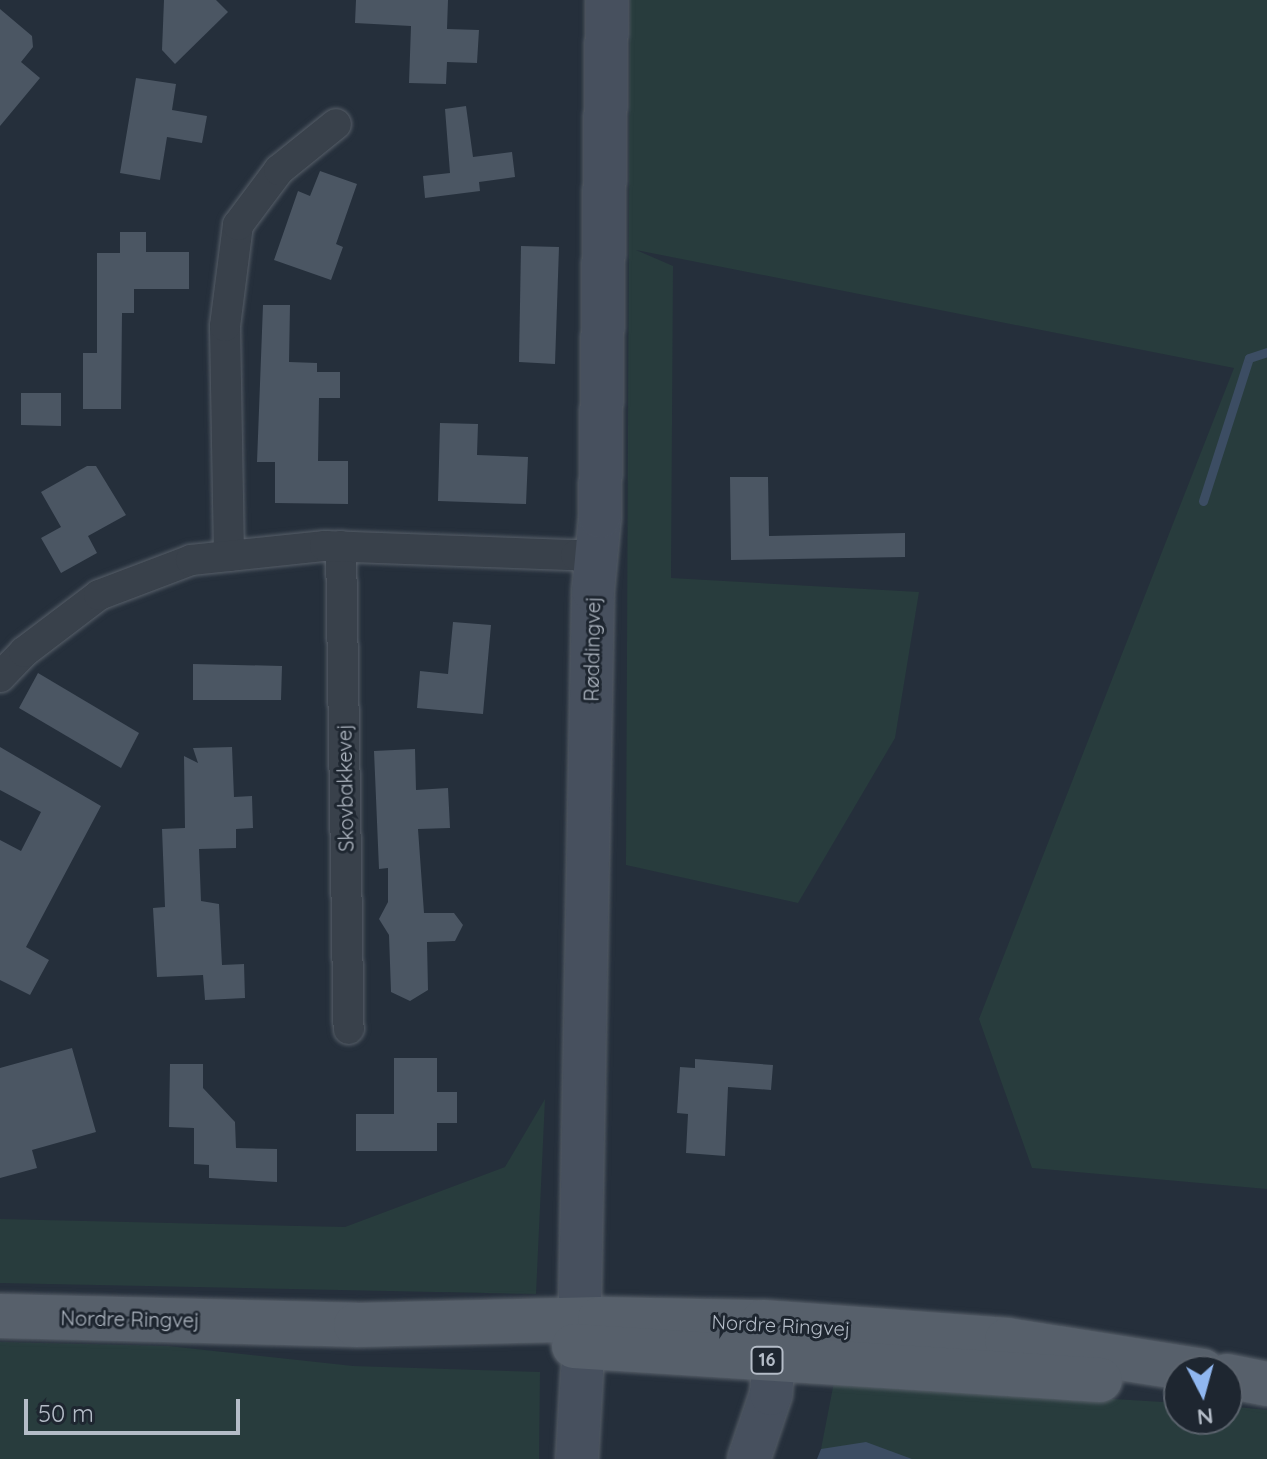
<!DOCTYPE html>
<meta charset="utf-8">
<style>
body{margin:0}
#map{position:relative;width:1267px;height:1459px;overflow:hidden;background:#252f3b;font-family:Quicksand,sans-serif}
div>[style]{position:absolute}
.green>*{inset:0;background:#283c3d}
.water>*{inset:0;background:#3c4d63}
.stream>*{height:9px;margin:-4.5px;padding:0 4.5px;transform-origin:4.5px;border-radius:4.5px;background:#3c4d63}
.building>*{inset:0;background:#4b5663}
.roads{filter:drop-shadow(0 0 2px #575f69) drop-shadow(0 0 2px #575f69)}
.street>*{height:30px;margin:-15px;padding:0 15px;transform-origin:15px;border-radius:15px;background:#39414b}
.secondary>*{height:42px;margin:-21px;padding:0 21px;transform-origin:21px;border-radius:21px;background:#47505e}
.primary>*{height:44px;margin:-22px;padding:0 22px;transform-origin:22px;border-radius:22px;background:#57606b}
span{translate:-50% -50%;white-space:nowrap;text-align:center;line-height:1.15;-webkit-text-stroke:6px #1e2630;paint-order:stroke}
.shield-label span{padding:2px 6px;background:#1e2630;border:2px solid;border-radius:6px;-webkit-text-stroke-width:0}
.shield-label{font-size:18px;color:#b4bcc7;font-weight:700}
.street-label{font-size:20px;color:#b4bcc7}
.north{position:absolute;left:1163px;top:1355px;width:80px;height:80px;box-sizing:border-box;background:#1e2630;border:2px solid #5a626c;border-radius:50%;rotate:174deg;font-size:22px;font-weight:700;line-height:32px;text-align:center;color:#b4bcc7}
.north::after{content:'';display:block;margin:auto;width:28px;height:36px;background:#90b7f0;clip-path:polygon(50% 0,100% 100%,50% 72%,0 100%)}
.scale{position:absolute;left:24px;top:1399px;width:216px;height:36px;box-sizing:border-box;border:4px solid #b4bcc7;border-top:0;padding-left:10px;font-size:24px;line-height:28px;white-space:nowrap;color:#b4bcc7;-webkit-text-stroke:6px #1e2630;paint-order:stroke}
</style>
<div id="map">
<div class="green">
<i style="clip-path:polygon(630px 0,1267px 0,1267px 1189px,1032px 1168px,979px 1019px,1234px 368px,636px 250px,673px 266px,671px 578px,919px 592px,895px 738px,798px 903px,626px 865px)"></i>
<i style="clip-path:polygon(545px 1099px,536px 1294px,0 1283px,0 1219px,345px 1227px,505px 1167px)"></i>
<i style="clip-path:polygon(0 1342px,168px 1346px,353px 1366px,540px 1372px,539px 1459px,0 1459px)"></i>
<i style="clip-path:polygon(834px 1382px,1179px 1403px,1179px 1419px,1227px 1419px,1227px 1406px,1267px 1410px,1267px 1459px,912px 1459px,821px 1449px)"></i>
</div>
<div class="water">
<i style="clip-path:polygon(866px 1442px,912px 1459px,817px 1459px,821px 1449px)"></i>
</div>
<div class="stream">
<i style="left:1203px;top:501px;width:150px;rotate:-72.2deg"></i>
<i style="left:1249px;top:358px;width:19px;rotate:-18deg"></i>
</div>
<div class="building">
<i style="clip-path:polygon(164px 0,216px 0,228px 12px,175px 64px,162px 50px)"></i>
<i style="clip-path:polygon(356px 0,448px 0,447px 29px,479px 30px,477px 63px,447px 62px,446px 84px,409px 83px,411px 26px,355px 23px)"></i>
<i style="clip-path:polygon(0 9px,32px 36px,33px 47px,21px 62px,40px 78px,0 126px)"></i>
<i style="clip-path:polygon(136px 78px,176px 84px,172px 110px,207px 116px,202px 143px,167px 137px,160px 180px,120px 173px)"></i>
<i style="clip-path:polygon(466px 106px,473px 157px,512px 152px,515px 177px,479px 182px,480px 191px,425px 198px,423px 176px,450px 173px,445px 109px)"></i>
<i style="clip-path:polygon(320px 171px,357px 184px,336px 244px,343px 247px,331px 280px,274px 260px,298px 191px,310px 196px)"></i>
<i style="clip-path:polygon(120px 232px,146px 232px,146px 252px,189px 252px,189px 289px,134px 289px,134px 313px,122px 313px,121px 409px,83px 409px,83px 353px,97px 353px,97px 253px,120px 253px)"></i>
<i style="clip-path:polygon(521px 246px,559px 247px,555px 364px,519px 362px)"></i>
<i style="clip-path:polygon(263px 305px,290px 305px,289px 362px,317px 363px,317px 372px,340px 372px,340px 398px,319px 398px,318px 461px,348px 461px,348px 504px,275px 503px,275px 462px,257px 462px)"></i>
<i style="clip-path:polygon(21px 393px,61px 393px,61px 426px,21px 425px)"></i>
<i style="clip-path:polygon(440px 423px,478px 424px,477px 455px,528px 457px,526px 504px,438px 501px)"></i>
<i style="clip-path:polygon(87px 466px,96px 466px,126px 515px,88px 536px,97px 553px,61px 573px,41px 538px,61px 527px,41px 492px)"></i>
<i style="clip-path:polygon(730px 477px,768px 477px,769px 536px,905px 533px,905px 557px,731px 560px)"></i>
<i style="clip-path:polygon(453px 622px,491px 625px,483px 714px,417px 708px,420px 671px,448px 674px)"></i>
<i style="clip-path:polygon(193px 664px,282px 666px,281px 700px,193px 700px)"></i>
<i style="clip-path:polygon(38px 673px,139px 733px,121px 768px,19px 708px)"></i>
<i style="clip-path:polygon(0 747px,101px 806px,26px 947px,49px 960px,30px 995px,0 980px,0 840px,21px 851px,41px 812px,0 790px)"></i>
<i style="clip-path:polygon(232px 747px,234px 797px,252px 796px,253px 828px,236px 829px,236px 848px,199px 849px,201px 901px,219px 904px,222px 965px,244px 964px,245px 998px,205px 1000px,203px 975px,157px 977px,153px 908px,165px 907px,162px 829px,185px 828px,184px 756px,198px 763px,193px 748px)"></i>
<i style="clip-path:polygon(415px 749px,416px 790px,448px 788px,450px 828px,418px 829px,424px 913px,454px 913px,463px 925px,455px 941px,427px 942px,428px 990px,410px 1001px,391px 992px,389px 935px,379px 919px,388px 902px,388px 868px,379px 869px,374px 751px)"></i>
<i style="clip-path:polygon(72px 1048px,96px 1132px,32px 1150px,37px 1168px,0 1178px,0 1068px)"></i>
<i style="clip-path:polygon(394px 1058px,437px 1058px,437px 1092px,457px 1092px,457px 1123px,437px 1123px,437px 1151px,356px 1151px,356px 1114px,394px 1114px)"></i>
<i style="clip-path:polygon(695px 1059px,773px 1065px,771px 1090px,728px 1087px,725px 1156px,686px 1153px,688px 1114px,677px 1113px,680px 1067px,695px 1068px)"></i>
<i style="clip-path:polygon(170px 1064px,203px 1064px,203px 1088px,235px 1122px,236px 1148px,277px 1149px,277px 1182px,209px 1178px,209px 1165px,194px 1164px,194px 1128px,169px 1127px)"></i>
</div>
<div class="roads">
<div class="street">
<i style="left:341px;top:546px;width:483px;rotate:89.1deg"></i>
<i style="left:229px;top:556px;width:230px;rotate:-91deg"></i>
<i style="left:225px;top:326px;width:102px;rotate:-82.7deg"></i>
<i style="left:238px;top:225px;width:69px;rotate:-53.3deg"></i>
<i style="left:279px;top:170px;width:73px;rotate:-38.9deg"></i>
<i style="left:0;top:677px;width:35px;rotate:-46deg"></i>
<i style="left:24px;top:652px;width:94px;rotate:-37.2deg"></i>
<i style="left:99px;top:595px;width:98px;rotate:-20.8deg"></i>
<i style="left:191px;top:560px;width:135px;rotate:-6deg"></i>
<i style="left:325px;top:546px;width:251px;rotate:2.1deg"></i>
<i style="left:576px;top:555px;width:22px;rotate:22deg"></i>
</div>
<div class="secondary">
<i style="left:580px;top:1298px;width:707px;rotate:-88.95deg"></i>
<i style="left:593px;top:591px;width:74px;rotate:-84.6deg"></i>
<i style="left:600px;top:517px;width:517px;rotate:-89.22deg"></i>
<i style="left:577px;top:1459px;width:88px;rotate:-86.7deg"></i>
<i style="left:749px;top:1459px;width:69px;rotate:-71.3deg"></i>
<i style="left:771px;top:1394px;width:34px;rotate:-85deg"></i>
<i style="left:774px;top:1360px;width:35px;rotate:-106deg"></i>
</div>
<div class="primary">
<i style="left:0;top:1316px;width:356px;rotate:1.4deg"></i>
<i style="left:356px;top:1325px;width:244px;rotate:-1.4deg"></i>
<i style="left:600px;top:1319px;width:163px;rotate:1.1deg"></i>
<i style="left:763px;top:1322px;width:245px;rotate:4.2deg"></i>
<i style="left:1007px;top:1340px;width:198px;rotate:9deg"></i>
<i style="left:574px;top:1346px;width:527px;rotate:3.7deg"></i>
<i style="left:1227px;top:1376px;width:41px;rotate:11.3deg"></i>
</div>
</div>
<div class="shield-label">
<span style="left:767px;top:1360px">16</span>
</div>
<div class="street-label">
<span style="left:592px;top:649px;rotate:-89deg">Røddingvej</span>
<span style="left:345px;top:788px;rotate:-91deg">Skovbakkevej</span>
<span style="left:130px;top:1319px;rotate:1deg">Nordre Ringvej</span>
<span style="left:781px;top:1325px;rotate:3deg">Nordre Ringvej</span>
</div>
<div class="north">N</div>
<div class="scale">50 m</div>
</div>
